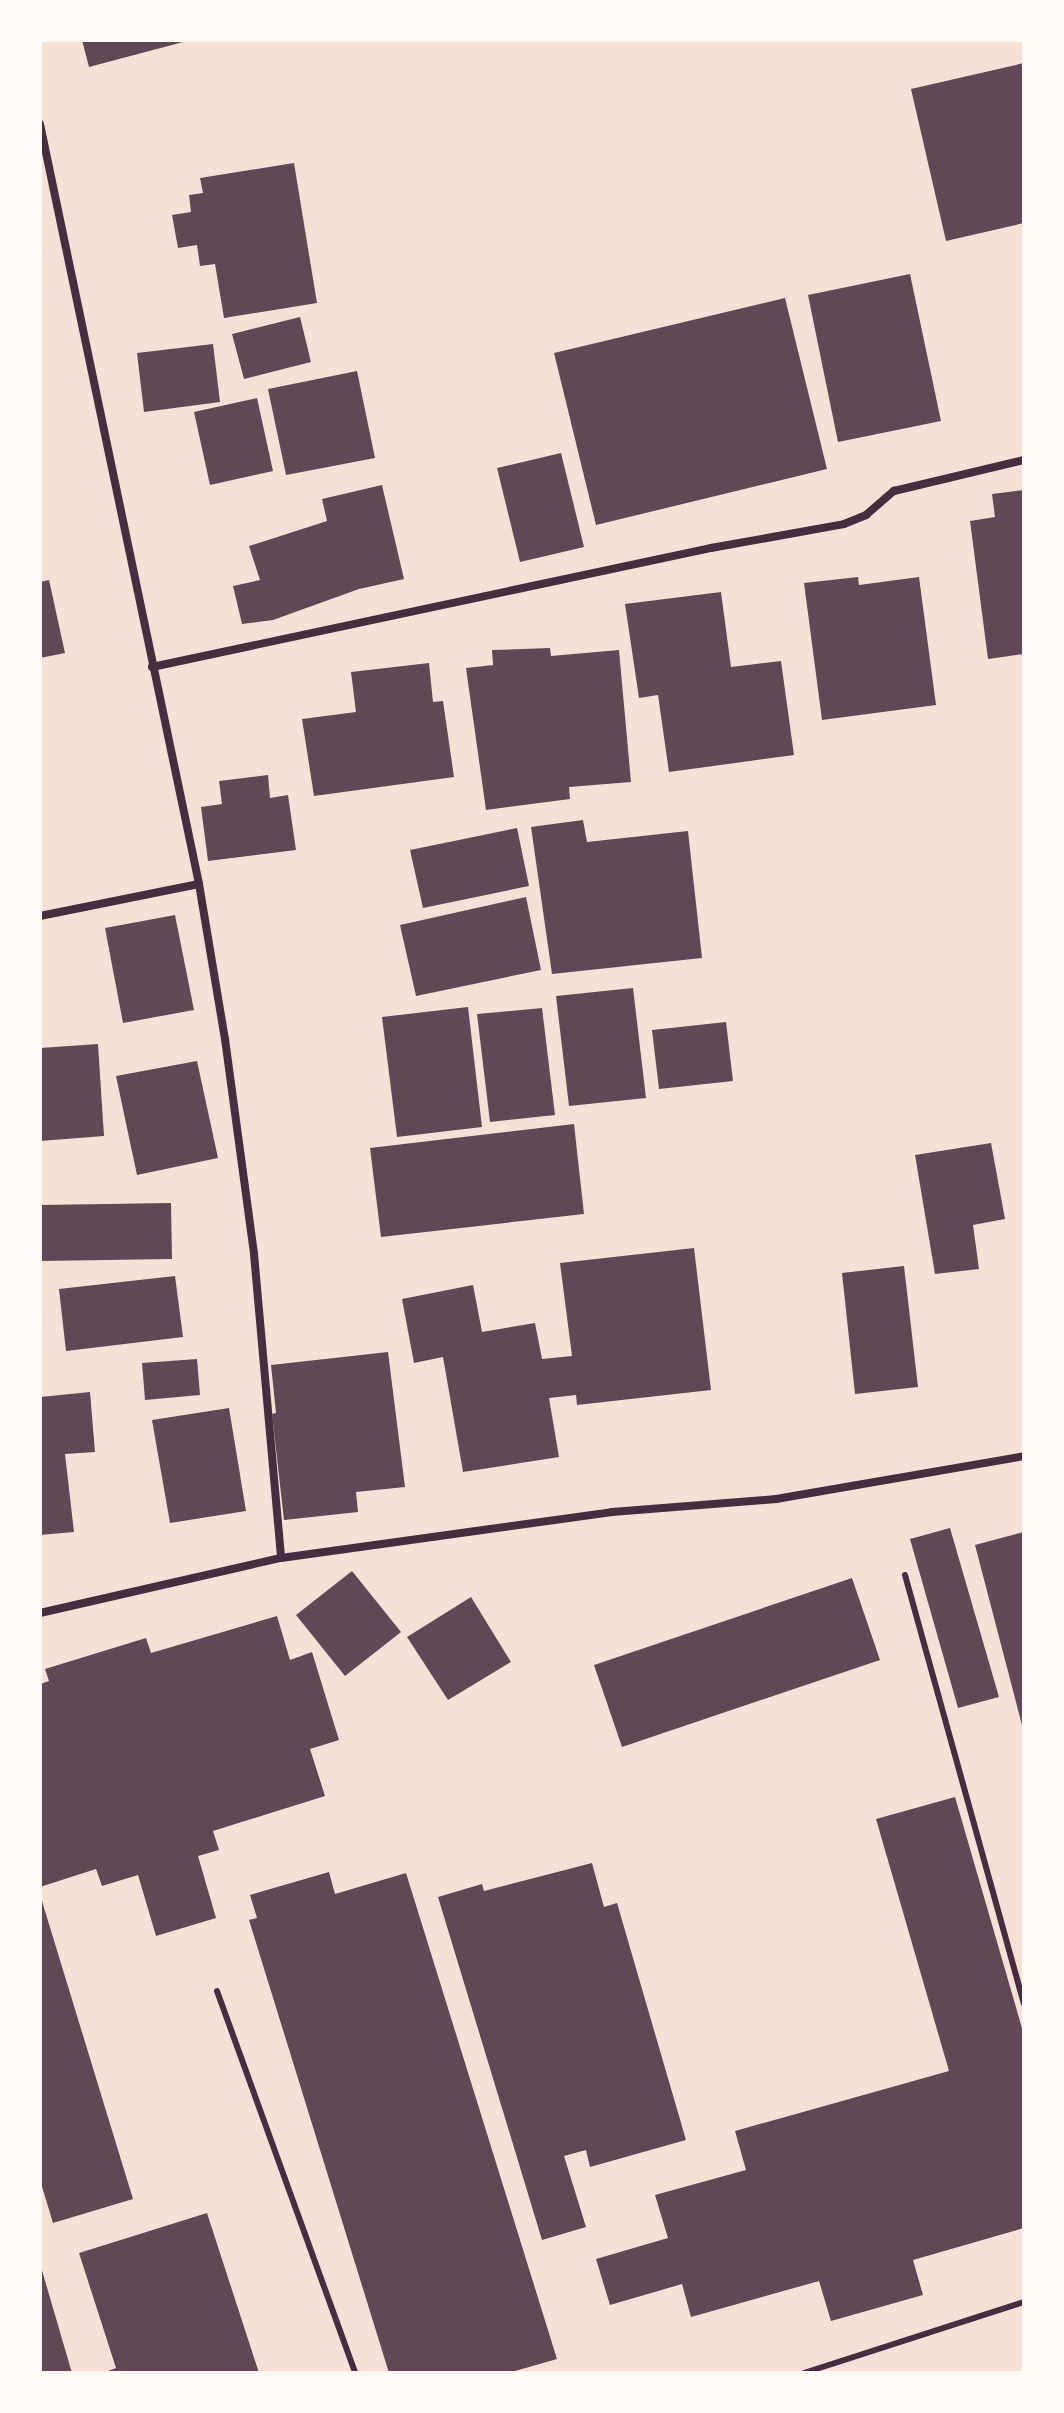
<!DOCTYPE html>
<style>
body{margin:0}
#map{position:relative;width:1064px;height:2413px;overflow:hidden;background:#f7e1d7;font-family:Commissioner,sans-serif}
div>[style]{position:absolute}
.building>*{inset:0;background:#644757}
.service>*{height:6px;margin:-3px;padding:0 3px;transform-origin:3px;border-radius:3px;background:#4a2c40}
.minor>*{height:8px;margin:-4px;padding:0 4px;transform-origin:4px;border-radius:4px;background:#4a2c40}
span{translate:-50% -50%;white-space:nowrap;text-align:center;line-height:1.15;-webkit-text-stroke:6px #fffaf5;paint-order:stroke}
.frame{position:absolute;inset:0;border:42px solid #fffaf5;pointer-events:none}
</style>
<div id="map">
<div class="building">
<i style="clip-path:polygon(82px 40px,187px 40px,187px 41px,89px 67px)"></i>
<i style="clip-path:polygon(1024px 63px,1024px 223px,946px 241px,911px 89px)"></i>
<i style="clip-path:polygon(294px 163px,317px 303px,224px 318px,215px 264px,200px 266px,197px 245px,178px 248px,172px 215px,191px 212px,189px 195px,203px 193px,200px 178px)"></i>
<i style="clip-path:polygon(910px 274px,941px 421px,838px 442px,808px 295px)"></i>
<i style="clip-path:polygon(785px 298px,827px 469px,596px 525px,554px 353px)"></i>
<i style="clip-path:polygon(300px 317px,311px 362px,244px 379px,232px 334px)"></i>
<i style="clip-path:polygon(213px 344px,220px 402px,144px 412px,137px 353px)"></i>
<i style="clip-path:polygon(357px 371px,375px 458px,286px 475px,268px 389px)"></i>
<i style="clip-path:polygon(257px 398px,273px 471px,210px 485px,194px 412px)"></i>
<i style="clip-path:polygon(561px 453px,584px 547px,520px 562px,497px 468px)"></i>
<i style="clip-path:polygon(382px 485px,404px 579px,359px 589px,273px 620px,242px 624px,233px 586px,260px 580px,249px 546px,327px 521px,322px 499px)"></i>
<i style="clip-path:polygon(1024px 490px,1024px 654px,988px 659px,970px 521px,995px 517px,992px 494px)"></i>
<i style="clip-path:polygon(858px 577px,859px 585px,919px 577px,936px 705px,822px 720px,804px 583px)"></i>
<i style="clip-path:polygon(49px 580px,65px 653px,40px 658px,40px 582px)"></i>
<i style="clip-path:polygon(721px 592px,731px 667px,781px 661px,794px 755px,669px 772px,658px 695px,639px 698px,625px 604px)"></i>
<i style="clip-path:polygon(550px 648px,551px 656px,619px 650px,631px 782px,569px 787px,570px 799px,486px 810px,466px 668px,493px 665px,492px 650px)"></i>
<i style="clip-path:polygon(429px 663px,433px 702px,443px 701px,454px 777px,314px 796px,302px 719px,356px 712px,351px 672px)"></i>
<i style="clip-path:polygon(268px 775px,270px 798px,288px 795px,296px 850px,208px 861px,201px 807px,222px 804px,219px 781px)"></i>
<i style="clip-path:polygon(583px 820px,587px 842px,688px 831px,702px 958px,552px 974px,531px 827px)"></i>
<i style="clip-path:polygon(517px 828px,529px 886px,423px 908px,410px 850px)"></i>
<i style="clip-path:polygon(526px 897px,541px 970px,416px 996px,400px 925px)"></i>
<i style="clip-path:polygon(175px 915px,194px 1010px,123px 1023px,105px 928px)"></i>
<i style="clip-path:polygon(633px 988px,646px 1098px,569px 1106px,556px 996px)"></i>
<i style="clip-path:polygon(468px 1007px,482px 1127px,397px 1137px,382px 1017px)"></i>
<i style="clip-path:polygon(542px 1008px,555px 1115px,490px 1122px,477px 1014px)"></i>
<i style="clip-path:polygon(726px 1022px,733px 1081px,659px 1089px,652px 1030px)"></i>
<i style="clip-path:polygon(98px 1044px,104px 1136px,40px 1141px,40px 1048px)"></i>
<i style="clip-path:polygon(197px 1061px,218px 1158px,137px 1175px,116px 1076px)"></i>
<i style="clip-path:polygon(574px 1124px,584px 1214px,381px 1237px,370px 1148px)"></i>
<i style="clip-path:polygon(991px 1143px,1005px 1219px,973px 1225px,979px 1269px,935px 1274px,915px 1155px)"></i>
<i style="clip-path:polygon(171px 1203px,172px 1259px,40px 1261px,40px 1205px)"></i>
<i style="clip-path:polygon(694px 1248px,711px 1390px,577px 1405px,576px 1395px,549px 1398px,559px 1457px,463px 1472px,443px 1357px,414px 1363px,402px 1299px,473px 1285px,482px 1332px,535px 1323px,542px 1359px,572px 1356px,560px 1263px)"></i>
<i style="clip-path:polygon(904px 1266px,918px 1387px,855px 1394px,842px 1273px)"></i>
<i style="clip-path:polygon(175px 1276px,183px 1337px,66px 1351px,59px 1289px)"></i>
<i style="clip-path:polygon(388px 1352px,405px 1487px,356px 1492px,358px 1512px,284px 1520px,272px 1414px,276px 1413px,271px 1365px)"></i>
<i style="clip-path:polygon(197px 1359px,200px 1395px,145px 1400px,142px 1363px)"></i>
<i style="clip-path:polygon(90px 1392px,95px 1452px,65px 1454px,74px 1532px,40px 1535px,40px 1397px)"></i>
<i style="clip-path:polygon(229px 1408px,246px 1511px,170px 1523px,152px 1420px)"></i>
<i style="clip-path:polygon(950px 1528px,999px 1697px,958px 1708px,910px 1539px)"></i>
<i style="clip-path:polygon(1024px 1532px,1024px 1729px,1023px 1729px,975px 1545px)"></i>
<i style="clip-path:polygon(352px 1571px,401px 1632px,345px 1676px,296px 1615px)"></i>
<i style="clip-path:polygon(852px 1578px,880px 1660px,622px 1747px,594px 1665px)"></i>
<i style="clip-path:polygon(471px 1597px,511px 1662px,448px 1700px,407px 1637px)"></i>
<i style="clip-path:polygon(277px 1616px,290px 1660px,312px 1652px,339px 1740px,310px 1749px,325px 1796px,213px 1831px,219px 1850px,198px 1856px,216px 1918px,156px 1936px,138px 1875px,102px 1886px,96px 1869px,40px 1887px,40px 1684px,49px 1681px,45px 1669px,146px 1638px,151px 1653px)"></i>
<i style="clip-path:polygon(955px 1797px,1024px 2035px,1024px 2228px,913px 2260px,923px 2295px,831px 2321px,819px 2281px,691px 2317px,682px 2284px,610px 2305px,596px 2259px,668px 2238px,655px 2195px,746px 2170px,735px 2131px,949px 2071px,876px 1819px)"></i>
<i style="clip-path:polygon(592px 1863px,604px 1907px,617px 1903px,686px 2140px,590px 2167px,586px 2150px,564px 2156px,586px 2227px,542px 2240px,438px 1897px,482px 1884px,484px 1891px)"></i>
<i style="clip-path:polygon(329px 1872px,335px 1894px,406px 1873px,557px 2359px,508px 2373px,389px 2373px,249px 1920px,257px 1918px,250px 1895px)"></i>
<i style="clip-path:polygon(41px 1898px,133px 2199px,53px 2223px,40px 2180px)"></i>
<i style="clip-path:polygon(207px 2213px,259px 2373px,103px 2373px,116px 2368px,79px 2253px)"></i>
<i style="clip-path:polygon(40px 2267px,41px 2267px,72px 2373px,40px 2373px)"></i>
</div>
<div class="service">
<i style="left:905px;top:1575px;width:445px;rotate:74.5deg"></i>
<i style="left:217px;top:1991px;width:406px;rotate:70.1deg"></i>
<i style="left:804px;top:2373px;width:231px;rotate:-17.9deg"></i>
</div>
<div class="minor">
<i style="left:40px;top:124px;width:776px;rotate:78.18deg"></i>
<i style="left:199px;top:884px;width:157px;rotate:80.5deg"></i>
<i style="left:225px;top:1039px;width:217px;rotate:82.3deg"></i>
<i style="left:254px;top:1254px;width:305px;rotate:84.9deg"></i>
<i style="left:152px;top:667px;width:572px;rotate:-12.02deg"></i>
<i style="left:711px;top:548px;width:135px;rotate:-10.2deg"></i>
<i style="left:844px;top:524px;width:24px;rotate:-22deg"></i>
<i style="left:866px;top:515px;width:37px;rotate:-41deg"></i>
<i style="left:894px;top:491px;width:134px;rotate:-13.4deg"></i>
<i style="left:40px;top:916px;width:162px;rotate:-11.4deg"></i>
<i style="left:40px;top:1613px;width:247px;rotate:-12.9deg"></i>
<i style="left:281px;top:1558px;width:334px;rotate:-7.9deg"></i>
<i style="left:612px;top:1512px;width:165px;rotate:-4.5deg"></i>
<i style="left:776px;top:1499px;width:252px;rotate:-9.8deg"></i>
</div>
<div class="frame"></div>
</div>
